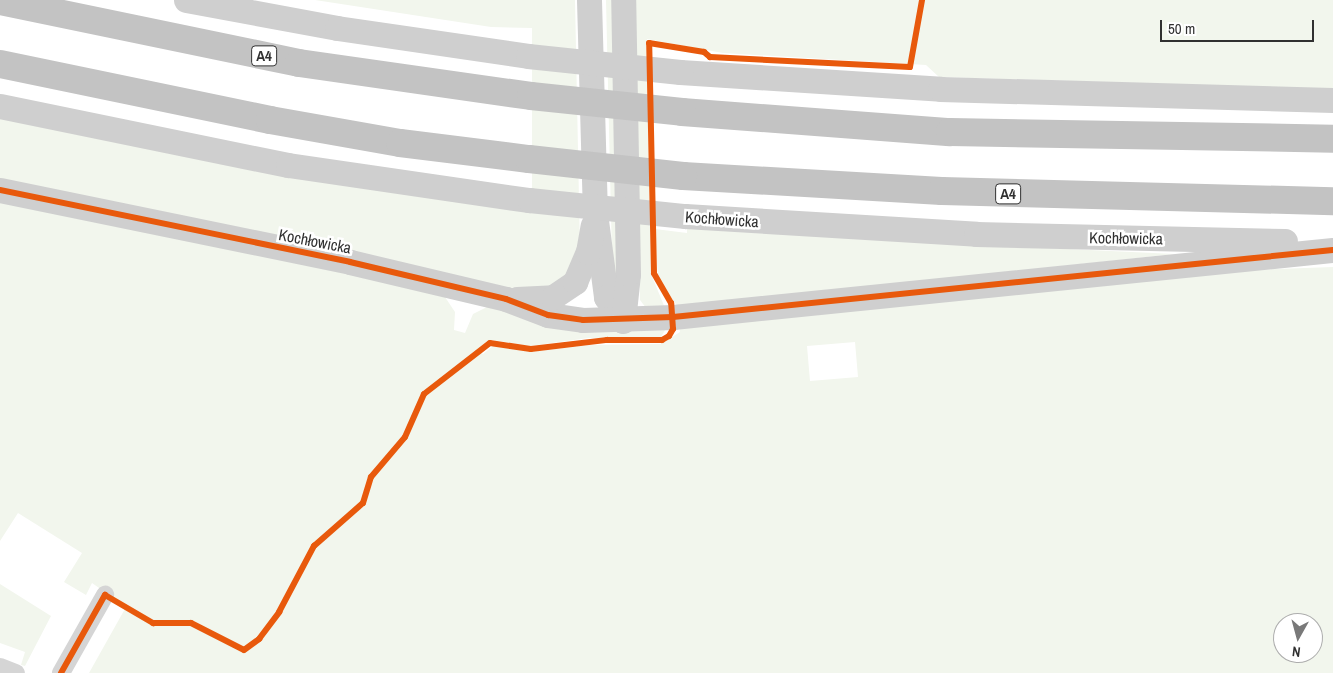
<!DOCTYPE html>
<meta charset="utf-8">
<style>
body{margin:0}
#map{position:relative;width:1333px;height:673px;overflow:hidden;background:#fff;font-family:"Archivo Narrow",sans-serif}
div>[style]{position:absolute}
.green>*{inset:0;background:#f2f6ed}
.street>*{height:18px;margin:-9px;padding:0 9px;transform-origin:9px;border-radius:9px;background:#d5d5d5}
.secondary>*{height:25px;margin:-12.5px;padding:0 12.5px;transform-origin:12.5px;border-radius:12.5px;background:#cfcfcf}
.highway>*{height:28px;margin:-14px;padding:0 14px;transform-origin:14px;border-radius:14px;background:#c3c3c3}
.secondary-bridge>*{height:25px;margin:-12.5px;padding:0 12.5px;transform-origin:12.5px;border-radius:12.5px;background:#cfcfcf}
.highway-bridge>*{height:28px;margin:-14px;padding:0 14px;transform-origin:14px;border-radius:14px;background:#c3c3c3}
.cycleway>*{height:6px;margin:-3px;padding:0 3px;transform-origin:3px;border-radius:3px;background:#e8590c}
span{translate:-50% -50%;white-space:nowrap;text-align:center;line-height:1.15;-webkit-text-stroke:5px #fff;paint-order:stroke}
.shield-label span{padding:1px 4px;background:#fff;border:1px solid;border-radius:4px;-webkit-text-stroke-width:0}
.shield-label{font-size:15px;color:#313131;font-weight:700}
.street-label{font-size:16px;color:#313131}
.north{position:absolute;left:1273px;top:613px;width:50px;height:50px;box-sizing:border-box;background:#fff;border:1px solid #adadad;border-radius:50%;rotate:187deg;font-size:14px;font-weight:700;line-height:20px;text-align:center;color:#313131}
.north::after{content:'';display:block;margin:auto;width:18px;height:22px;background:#797979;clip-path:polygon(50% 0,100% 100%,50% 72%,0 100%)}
.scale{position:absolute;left:1160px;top:20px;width:154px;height:22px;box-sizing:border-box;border:2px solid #313131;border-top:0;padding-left:6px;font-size:15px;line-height:18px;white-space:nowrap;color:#313131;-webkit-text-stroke:4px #fff;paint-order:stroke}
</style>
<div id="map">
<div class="green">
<i style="clip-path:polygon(315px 0,575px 0,580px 250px,562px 283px,527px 292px,0 179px,0 117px,273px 174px,532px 213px,532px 28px,491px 27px)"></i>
<i style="clip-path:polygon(606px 0,612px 0,617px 275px,613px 275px,612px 258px)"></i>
<i style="clip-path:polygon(635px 0,1333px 0,1333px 89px,939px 77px,926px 65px,723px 53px,647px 39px,651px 274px,665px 308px,646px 308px,640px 300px)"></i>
<i style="clip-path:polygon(evenodd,0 200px,349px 272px,445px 297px,455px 312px,454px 330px,465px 333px,473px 314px,489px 306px,667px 327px,661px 337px,589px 338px,530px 346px,492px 340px,478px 351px,483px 354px,493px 346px,531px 352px,590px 345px,661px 344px,680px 332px,679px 326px,1225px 271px,1333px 267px,1333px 673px,89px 673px,126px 607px,92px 583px,86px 595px,64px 582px,82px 553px,18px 513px,0 541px,0 200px,855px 342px,858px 377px,810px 381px,807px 346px,855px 342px,0 200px,1283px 623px,1313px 623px,1313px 653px,1283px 653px,1283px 623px)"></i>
<i style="clip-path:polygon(687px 227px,858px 239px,1174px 254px,678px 307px,658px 279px,655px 229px,687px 233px)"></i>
<i style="clip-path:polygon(0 584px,51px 616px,25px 666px,21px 665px,25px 652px,0 643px)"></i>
</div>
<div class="street">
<i style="left:0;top:667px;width:17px;rotate:21deg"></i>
<i style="left:61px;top:673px;width:90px;rotate:-60.6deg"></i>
</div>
<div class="secondary">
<i style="left:186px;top:0;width:154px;rotate:10.5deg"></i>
<i style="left:337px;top:28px;width:193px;rotate:8.3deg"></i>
<i style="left:589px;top:0;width:213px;rotate:88.4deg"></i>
<i style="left:595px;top:213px;width:85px;rotate:82.5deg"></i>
<i style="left:606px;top:297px;width:29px;rotate:55deg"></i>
<i style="left:680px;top:72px;width:261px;rotate:3.7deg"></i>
<i style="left:940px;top:89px;width:393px;rotate:1.6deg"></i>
<i style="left:0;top:106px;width:294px;rotate:11.6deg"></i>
<i style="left:288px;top:165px;width:244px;rotate:8.3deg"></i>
<i style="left:0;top:190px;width:357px;rotate:11.6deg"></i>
<i style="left:350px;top:262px;width:160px;rotate:13.3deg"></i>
<i style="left:506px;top:299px;width:45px;rotate:20.9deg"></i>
<i style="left:548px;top:315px;width:35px;rotate:8deg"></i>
<i style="left:583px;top:320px;width:90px;rotate:-1.9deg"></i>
<i style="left:673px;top:317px;width:663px;rotate:-5.8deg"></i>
<i style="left:685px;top:216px;width:292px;rotate:3.5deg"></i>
<i style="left:976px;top:234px;width:309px;rotate:1.3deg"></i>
<i style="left:517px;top:299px;width:36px;rotate:-3deg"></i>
<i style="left:553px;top:297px;width:27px;rotate:-34deg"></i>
<i style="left:575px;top:282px;width:33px;rotate:-67deg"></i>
<i style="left:588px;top:252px;width:27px;rotate:-80deg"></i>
<i style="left:623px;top:321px;width:47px;rotate:-83.9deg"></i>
<i style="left:628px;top:274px;width:274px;rotate:-91deg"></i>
</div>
<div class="highway">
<i style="left:0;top:1px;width:305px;rotate:11.7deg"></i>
<i style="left:299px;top:63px;width:234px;rotate:8.1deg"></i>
<i style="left:0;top:64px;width:276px;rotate:11.7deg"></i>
<i style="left:270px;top:120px;width:132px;rotate:10deg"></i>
<i style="left:400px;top:143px;width:130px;rotate:7.1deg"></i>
<i style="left:682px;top:112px;width:269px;rotate:4.3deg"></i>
<i style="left:950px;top:132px;width:383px;rotate:1deg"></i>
<i style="left:683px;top:176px;width:259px;rotate:3.3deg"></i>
<i style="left:942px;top:191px;width:391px;rotate:1.5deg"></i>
</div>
<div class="secondary-bridge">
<i style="left:528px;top:56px;width:153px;rotate:6deg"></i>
<i style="left:529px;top:200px;width:157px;rotate:5.9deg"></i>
</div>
<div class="highway-bridge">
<i style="left:531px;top:96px;width:152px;rotate:6deg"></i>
<i style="left:529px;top:159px;width:155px;rotate:6.3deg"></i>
</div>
<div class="cycleway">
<i style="left:0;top:190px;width:357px;rotate:11.6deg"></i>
<i style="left:350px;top:262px;width:160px;rotate:13.3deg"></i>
<i style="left:506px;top:299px;width:45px;rotate:20.9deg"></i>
<i style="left:548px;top:315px;width:35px;rotate:8deg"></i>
<i style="left:583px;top:320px;width:90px;rotate:-1.9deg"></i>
<i style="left:673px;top:317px;width:663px;rotate:-5.8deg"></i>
<i style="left:61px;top:673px;width:90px;rotate:-60.6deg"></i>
<i style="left:105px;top:595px;width:56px;rotate:30.3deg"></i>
<i style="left:153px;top:623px;width:38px"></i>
<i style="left:191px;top:623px;width:59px;rotate:27deg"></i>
<i style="left:244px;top:650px;width:19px;rotate:-36deg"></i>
<i style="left:259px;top:639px;width:34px;rotate:-53deg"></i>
<i style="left:279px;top:612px;width:75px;rotate:-62.1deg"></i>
<i style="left:314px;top:546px;width:65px;rotate:-41.3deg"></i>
<i style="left:363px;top:503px;width:27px;rotate:-73deg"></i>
<i style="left:371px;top:477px;width:52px;rotate:-49.6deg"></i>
<i style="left:405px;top:437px;width:47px;rotate:-66.2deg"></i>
<i style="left:424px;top:394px;width:83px;rotate:-37.7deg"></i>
<i style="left:490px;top:343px;width:41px;rotate:8.3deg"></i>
<i style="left:531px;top:349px;width:77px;rotate:-6.8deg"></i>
<i style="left:607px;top:340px;width:55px"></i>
<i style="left:662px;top:340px;width:8px;rotate:-30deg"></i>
<i style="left:669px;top:336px;width:8px;rotate:-60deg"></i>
<i style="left:673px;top:329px;width:26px;rotate:-94deg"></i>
<i style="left:671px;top:303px;width:34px;rotate:-120deg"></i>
<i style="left:654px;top:273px;width:230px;rotate:-91.2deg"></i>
<i style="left:649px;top:43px;width:56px;rotate:9.3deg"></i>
<i style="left:704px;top:52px;width:8px;rotate:40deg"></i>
<i style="left:710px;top:57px;width:200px;rotate:2.9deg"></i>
<i style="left:910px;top:67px;width:68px;rotate:-79.8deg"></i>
</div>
<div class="shield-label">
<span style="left:264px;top:56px">A4</span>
<span style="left:1008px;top:194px">A4</span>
</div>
<div class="street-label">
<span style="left:722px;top:219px;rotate:4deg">Kochłowicka</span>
<span style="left:1126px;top:238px;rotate:1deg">Kochłowicka</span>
<span style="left:315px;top:241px;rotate:11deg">Kochłowicka</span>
</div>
<div class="north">N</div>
<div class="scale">50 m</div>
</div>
